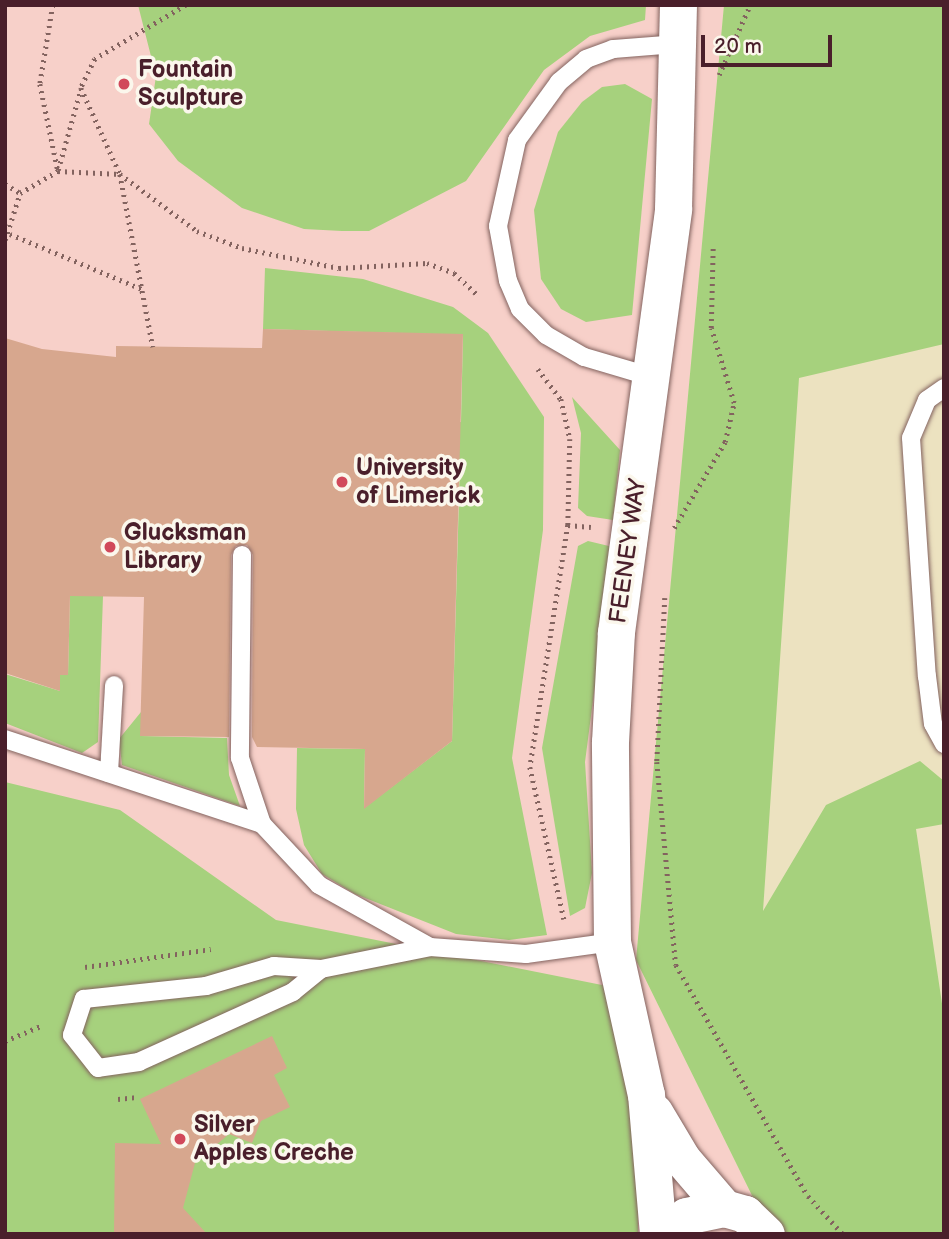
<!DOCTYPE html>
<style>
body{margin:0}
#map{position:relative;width:949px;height:1239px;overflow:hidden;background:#ece2c0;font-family:"Balsamiq Sans",sans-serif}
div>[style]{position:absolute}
.built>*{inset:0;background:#f7d0c9}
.green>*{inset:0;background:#a6d17d}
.building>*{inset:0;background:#d7a78e}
.path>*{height:4.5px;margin-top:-2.25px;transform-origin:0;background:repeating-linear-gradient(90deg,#83635f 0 2px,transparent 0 7px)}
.roads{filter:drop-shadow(0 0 2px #83635f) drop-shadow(0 0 2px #83635f)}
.lane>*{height:18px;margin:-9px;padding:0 9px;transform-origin:9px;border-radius:9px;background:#fff}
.street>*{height:37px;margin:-18.5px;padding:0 18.5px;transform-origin:18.5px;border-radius:18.5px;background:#fff}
.dots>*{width:19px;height:19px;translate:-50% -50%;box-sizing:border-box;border:4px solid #fbf7ec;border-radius:50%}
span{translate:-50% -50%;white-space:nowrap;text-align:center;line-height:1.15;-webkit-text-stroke:7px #fbf7ec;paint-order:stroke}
.poi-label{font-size:24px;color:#4a1f2b;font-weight:700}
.left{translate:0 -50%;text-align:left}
.street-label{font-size:24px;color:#4a1f2b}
.frame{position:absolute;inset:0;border:7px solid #4a1f2b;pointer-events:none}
.scale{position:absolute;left:701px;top:35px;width:131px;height:32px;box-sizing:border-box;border:4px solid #4a1f2b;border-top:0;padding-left:9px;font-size:21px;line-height:24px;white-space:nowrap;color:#4a1f2b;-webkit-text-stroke:5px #fbf7ec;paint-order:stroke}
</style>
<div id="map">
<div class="built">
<i style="clip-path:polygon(5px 5px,724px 5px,636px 960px,771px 1234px,5px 1234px)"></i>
</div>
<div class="green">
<i style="clip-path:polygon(138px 5px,646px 5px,645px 20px,590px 36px,544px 70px,466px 181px,369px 231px,342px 231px,304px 229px,242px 208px,178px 161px,149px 124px,156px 76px)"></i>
<i style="clip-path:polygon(724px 5px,944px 5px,944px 344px,799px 378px,763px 911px,826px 805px,920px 761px,944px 781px,944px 824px,916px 829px,944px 1017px,944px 1234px,771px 1234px,636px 960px)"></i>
<i style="clip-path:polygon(625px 84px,652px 99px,632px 315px,586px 322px,561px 309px,541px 279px,534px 210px,558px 132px,582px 102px,602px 87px)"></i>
<i style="clip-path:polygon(265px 268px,363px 279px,453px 307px,488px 333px,544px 417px,543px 530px,512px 758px,547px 935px,509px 940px,456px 934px,355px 894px,322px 874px,304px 845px,296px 809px,297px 748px,365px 749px,364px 808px,452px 741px,460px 462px,449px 461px,450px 422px,461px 422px,463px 335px,263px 329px)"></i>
<i style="clip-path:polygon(572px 397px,620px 450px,613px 520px,587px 516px,578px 508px,581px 433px)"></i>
<i style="clip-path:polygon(588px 541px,613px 547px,585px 762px,592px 873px,585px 908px,570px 916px,542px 748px,578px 546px)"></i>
<i style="clip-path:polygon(70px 596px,103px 596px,98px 742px,82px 753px,5px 723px,5px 674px,60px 691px,60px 675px,68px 675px)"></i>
<i style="clip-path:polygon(141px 712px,141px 736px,227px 738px,229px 775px,240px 806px,122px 765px,119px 739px)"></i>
<i style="clip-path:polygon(5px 782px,120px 810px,276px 920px,607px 986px,624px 1049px,638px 1158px,638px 1234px,5px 1234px)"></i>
</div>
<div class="building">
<i style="clip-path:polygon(263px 329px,463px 334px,452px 741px,364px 809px,365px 749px,257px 747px,252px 737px,253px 555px,247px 545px,236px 546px,231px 555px,229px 737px,140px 736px,144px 597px,70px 596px,68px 675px,60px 675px,60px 691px,5px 673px,5px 338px,42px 349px,116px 357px,116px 346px,262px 348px)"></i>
<i style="clip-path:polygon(272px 1036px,287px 1068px,274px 1075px,290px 1107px,261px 1121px,252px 1143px,229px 1134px,195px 1163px,183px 1208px,207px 1234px,114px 1234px,115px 1143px,161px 1144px,140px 1099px)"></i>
</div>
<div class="path">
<i style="left:53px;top:5px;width:80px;rotate:99.3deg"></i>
<i style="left:40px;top:84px;width:89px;rotate:78.3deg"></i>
<i style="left:186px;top:5px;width:106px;rotate:149.3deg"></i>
<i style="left:95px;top:59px;width:32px;rotate:116deg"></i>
<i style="left:81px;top:88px;width:94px;rotate:65.6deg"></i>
<i style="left:120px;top:174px;width:96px;rotate:36.5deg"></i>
<i style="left:197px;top:231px;width:48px;rotate:20.7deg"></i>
<i style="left:242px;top:248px;width:99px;rotate:11.7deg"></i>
<i style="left:339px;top:268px;width:88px;rotate:-3.3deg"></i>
<i style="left:427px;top:263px;width:29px;rotate:20deg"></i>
<i style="left:454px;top:273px;width:33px;rotate:43deg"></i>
<i style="left:719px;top:75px;width:77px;rotate:-66.1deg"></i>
<i style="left:58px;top:170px;width:85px;rotate:-74.3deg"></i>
<i style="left:5px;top:184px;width:17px;rotate:31deg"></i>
<i style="left:10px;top:234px;width:143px;rotate:22.6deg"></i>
<i style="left:5px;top:240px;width:49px;rotate:-72.3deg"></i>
<i style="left:20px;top:193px;width:44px;rotate:-30.1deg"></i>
<i style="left:58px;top:171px;width:62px;rotate:2.8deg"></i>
<i style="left:120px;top:174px;width:176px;rotate:79.2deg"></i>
<i style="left:538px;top:369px;width:38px;rotate:53deg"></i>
<i style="left:561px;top:399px;width:41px;rotate:77.3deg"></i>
<i style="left:570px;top:439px;width:86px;rotate:91.3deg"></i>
<i style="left:568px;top:525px;width:245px;rotate:98.9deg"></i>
<i style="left:530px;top:767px;width:156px;rotate:77.4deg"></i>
<i style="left:568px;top:525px;width:23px;rotate:5deg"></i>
<i style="left:674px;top:528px;width:100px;rotate:-59.3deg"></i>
<i style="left:725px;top:442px;width:40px;rotate:-77deg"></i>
<i style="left:734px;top:403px;width:78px;rotate:-107deg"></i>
<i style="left:711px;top:328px;width:84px;rotate:-88.6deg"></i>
<i style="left:665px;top:598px;width:164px;rotate:92.8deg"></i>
<i style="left:657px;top:762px;width:204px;rotate:84.7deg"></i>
<i style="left:676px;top:965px;width:266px;rotate:60.3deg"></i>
<i style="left:808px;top:1196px;width:52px;rotate:47.4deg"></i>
<i style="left:85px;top:967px;width:127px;rotate:-8.1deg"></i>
<i style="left:5px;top:1041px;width:41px;rotate:-22.8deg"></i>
<i style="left:118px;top:1099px;width:18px;rotate:-6deg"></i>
</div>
<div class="roads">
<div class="lane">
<i style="left:652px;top:377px;width:71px;rotate:-163.6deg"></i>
<i style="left:584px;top:357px;width:44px;rotate:-149.9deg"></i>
<i style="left:546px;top:335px;width:37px;rotate:-135deg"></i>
<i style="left:520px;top:309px;width:30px;rotate:-113deg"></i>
<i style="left:508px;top:281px;width:56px;rotate:-100.3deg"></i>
<i style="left:498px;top:226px;width:88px;rotate:-77.5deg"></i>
<i style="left:517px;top:140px;width:72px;rotate:-54.1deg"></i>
<i style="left:559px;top:82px;width:35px;rotate:-40deg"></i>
<i style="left:586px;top:59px;width:29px;rotate:-20deg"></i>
<i style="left:613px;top:49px;width:63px;rotate:-4.5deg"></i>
<i style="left:944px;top:388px;width:21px;rotate:145deg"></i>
<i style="left:927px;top:400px;width:41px;rotate:112.8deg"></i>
<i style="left:911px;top:438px;width:239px;rotate:86.2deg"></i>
<i style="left:927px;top:676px;width:48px;rotate:82.9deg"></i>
<i style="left:933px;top:724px;width:23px;rotate:61deg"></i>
<i style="left:242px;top:555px;width:203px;rotate:90.6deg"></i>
<i style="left:240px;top:758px;width:70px;rotate:71.6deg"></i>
<i style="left:262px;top:824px;width:83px;rotate:46.9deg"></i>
<i style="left:319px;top:885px;width:127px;rotate:29.2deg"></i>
<i style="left:5px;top:739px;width:271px;rotate:18.3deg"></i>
<i style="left:109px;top:773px;width:88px;rotate:-86.7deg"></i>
<i style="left:321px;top:969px;width:36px;rotate:141deg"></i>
<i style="left:293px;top:992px;width:169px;rotate:155.6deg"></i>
<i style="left:139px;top:1062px;width:41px;rotate:171.7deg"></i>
<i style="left:98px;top:1068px;width:42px;rotate:-128.2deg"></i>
<i style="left:72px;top:1035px;width:38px;rotate:-72deg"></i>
<i style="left:84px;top:999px;width:123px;rotate:-6.1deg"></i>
<i style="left:206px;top:986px;width:71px;rotate:-16.4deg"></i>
<i style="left:274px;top:966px;width:47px;rotate:3.7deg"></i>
<i style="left:321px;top:969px;width:111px;rotate:-11.4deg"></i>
<i style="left:430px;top:947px;width:96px;rotate:4.2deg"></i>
<i style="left:526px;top:954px;width:87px;rotate:-7.9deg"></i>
</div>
<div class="street">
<i style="left:654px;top:1112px;width:55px;rotate:59.2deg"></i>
<i style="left:682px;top:1159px;width:65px;rotate:49.4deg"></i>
<i style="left:658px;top:1234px;width:140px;rotate:-94.9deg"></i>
<i style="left:646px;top:1095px;width:157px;rotate:-102.5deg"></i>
<i style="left:612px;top:942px;width:200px;rotate:-90.6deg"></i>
<i style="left:610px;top:742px;width:110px;rotate:-86.9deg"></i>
<i style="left:616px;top:632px;width:427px;rotate:-82.3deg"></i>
<i style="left:673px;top:209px;width:204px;rotate:-88.6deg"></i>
<i style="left:667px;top:1234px;width:26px;rotate:-43deg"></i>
<i style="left:686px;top:1216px;width:39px;rotate:-12deg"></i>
<i style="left:724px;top:1208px;width:22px;rotate:16deg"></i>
<i style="left:745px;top:1214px;width:29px;rotate:44deg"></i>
</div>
</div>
<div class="dots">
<i style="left:124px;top:84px;background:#d1495b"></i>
<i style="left:342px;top:482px;background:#d1495b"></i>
<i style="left:110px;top:547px;background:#d1495b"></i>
<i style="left:180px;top:1139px;background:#d1495b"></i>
</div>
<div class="poi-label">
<span class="left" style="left:138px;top:84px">Fountain<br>Sculpture</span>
<span class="left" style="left:356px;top:482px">University<br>of Limerick</span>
<span class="left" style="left:124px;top:547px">Glucksman<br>Library</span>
<span class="left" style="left:194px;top:1139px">Silver<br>Apples Creche</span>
</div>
<div class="street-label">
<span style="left:628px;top:551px;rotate:-82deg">FEENEY WAY</span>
</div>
<div class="frame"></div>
<div class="scale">20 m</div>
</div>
